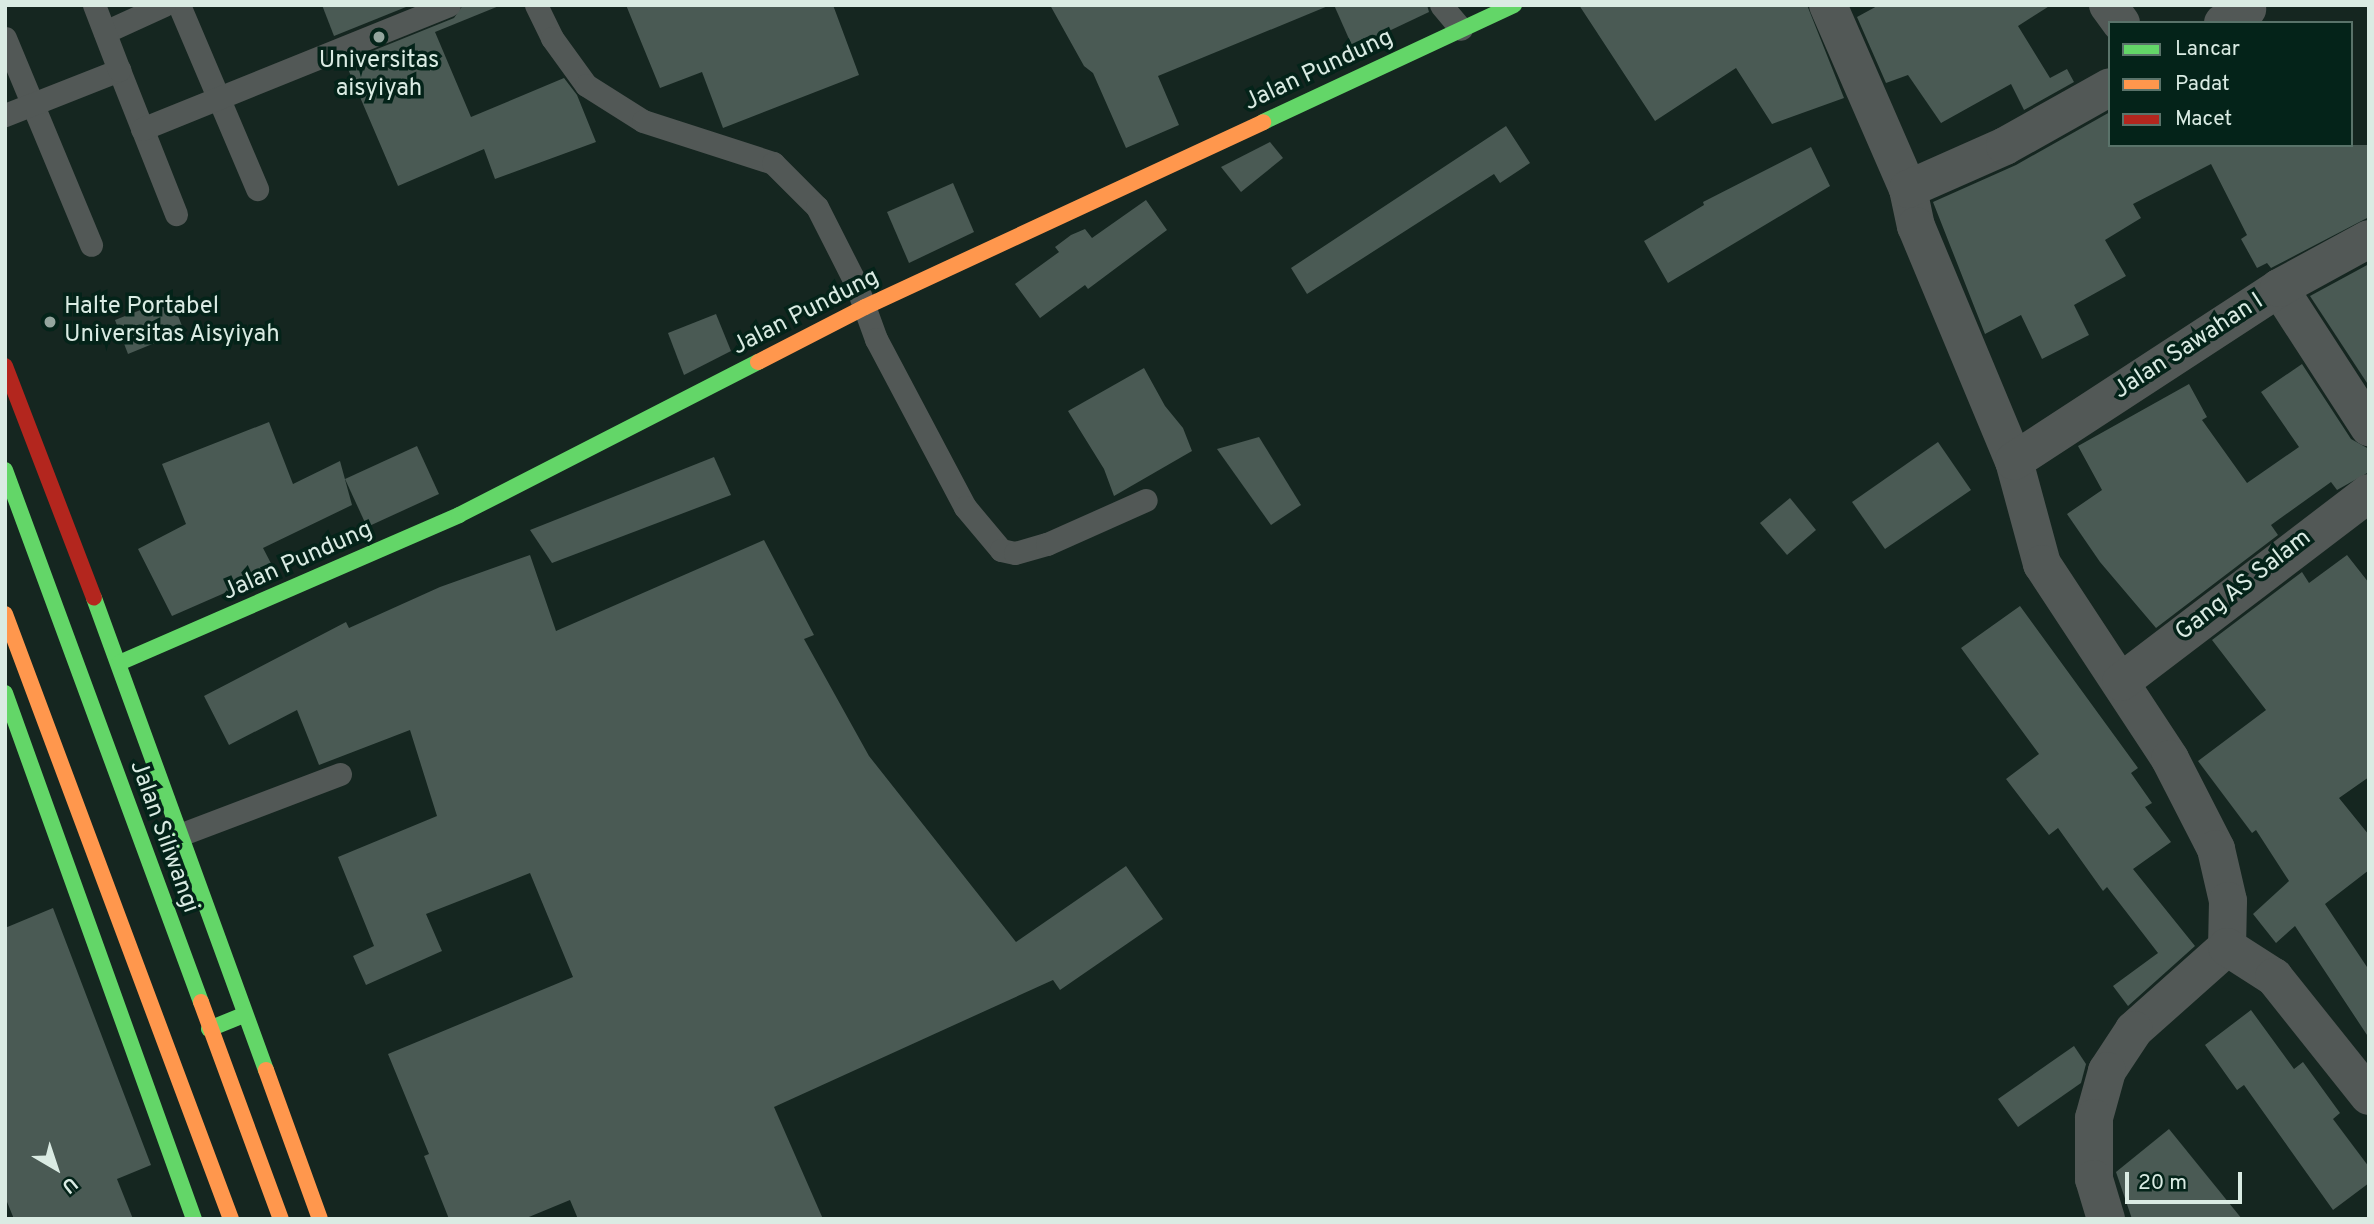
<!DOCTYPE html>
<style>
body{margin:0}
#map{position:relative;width:2374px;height:1224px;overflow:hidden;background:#152620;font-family:Overpass,sans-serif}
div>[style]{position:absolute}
.building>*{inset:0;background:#4a5a54}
.lane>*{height:23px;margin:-11.5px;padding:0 11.5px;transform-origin:11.5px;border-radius:11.5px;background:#525856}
.street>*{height:38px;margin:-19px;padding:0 19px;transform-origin:19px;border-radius:19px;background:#525856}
.fast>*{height:16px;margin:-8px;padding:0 8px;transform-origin:8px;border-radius:8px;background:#63d668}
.slow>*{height:16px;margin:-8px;padding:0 8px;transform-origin:8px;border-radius:8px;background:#ff974d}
.jam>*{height:16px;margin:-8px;padding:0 8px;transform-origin:8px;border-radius:8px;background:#b3261e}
.dots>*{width:19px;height:19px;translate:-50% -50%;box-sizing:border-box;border:4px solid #042319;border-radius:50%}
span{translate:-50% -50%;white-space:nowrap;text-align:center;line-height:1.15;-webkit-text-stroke:7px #042319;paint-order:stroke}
.poi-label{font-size:24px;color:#daebe3}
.left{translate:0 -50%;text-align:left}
.street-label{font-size:24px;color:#daebe3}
.frame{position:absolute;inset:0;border:7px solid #daebe3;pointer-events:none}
.legend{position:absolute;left:2108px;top:21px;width:245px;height:126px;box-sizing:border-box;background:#042319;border:2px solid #5a736a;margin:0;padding:9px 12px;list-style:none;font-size:21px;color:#daebe3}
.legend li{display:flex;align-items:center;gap:14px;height:35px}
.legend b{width:35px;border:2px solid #5a736a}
.north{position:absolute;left:21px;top:1133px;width:70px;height:70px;-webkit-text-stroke:5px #042319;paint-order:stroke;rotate:141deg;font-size:19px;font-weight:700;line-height:28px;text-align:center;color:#daebe3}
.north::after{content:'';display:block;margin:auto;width:24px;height:32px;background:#daebe3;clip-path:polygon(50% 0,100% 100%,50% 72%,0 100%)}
.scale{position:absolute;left:2125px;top:1172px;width:117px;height:32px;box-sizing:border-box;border:4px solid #daebe3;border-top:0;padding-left:9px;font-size:21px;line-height:24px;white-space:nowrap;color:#daebe3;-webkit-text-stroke:5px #042319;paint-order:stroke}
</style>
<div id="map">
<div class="building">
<i style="clip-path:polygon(322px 5px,411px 5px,334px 36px)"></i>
<i style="clip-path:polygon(463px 5px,499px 6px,435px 32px,471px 117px,564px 78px,577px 95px,596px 142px,495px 179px,484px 149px,398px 186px,345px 62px,454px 18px)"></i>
<i style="clip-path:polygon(626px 5px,833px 5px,859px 75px,723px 128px,702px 72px,660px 88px)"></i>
<i style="clip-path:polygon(1050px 5px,1327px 5px,1328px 6px,1158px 76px,1179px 125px,1126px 148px,1093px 73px,1084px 66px)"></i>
<i style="clip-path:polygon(1334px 5px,1427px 5px,1429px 12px,1353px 48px)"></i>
<i style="clip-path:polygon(1579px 5px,1807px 5px,1844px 98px,1772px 124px,1736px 68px,1655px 121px)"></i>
<i style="clip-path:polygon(1879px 5px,2051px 5px,2018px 26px,2050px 78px,2067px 69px,2074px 82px,2024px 110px,2011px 84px,1941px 123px,1908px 75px,1886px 83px,1857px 17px)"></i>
<i style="clip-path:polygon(2110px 112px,2110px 145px,2369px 145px,2369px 217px,2271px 268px,2267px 263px,2257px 268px,2241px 239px,2247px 235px,2211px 164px,2133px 204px,2141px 218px,2105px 240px,2126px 276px,2074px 305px,2089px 335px,2042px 359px,2021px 315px,1985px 334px,1933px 202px,2016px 165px)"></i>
<i style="clip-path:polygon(1506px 126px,1530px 163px,1500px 183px,1494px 174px,1307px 294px,1291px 268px)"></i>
<i style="clip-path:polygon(1270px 142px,1283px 158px,1241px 192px,1221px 167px)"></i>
<i style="clip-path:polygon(1811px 147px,1830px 186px,1668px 283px,1644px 241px,1704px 205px,1703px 202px)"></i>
<i style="clip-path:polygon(953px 183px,974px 232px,909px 263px,887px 212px)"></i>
<i style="clip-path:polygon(1146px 200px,1167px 230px,1088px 289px,1085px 285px,1040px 318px,1015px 284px,1059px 252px,1055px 247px,1071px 235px,1085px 229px,1092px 238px)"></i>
<i style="clip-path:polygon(2369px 264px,2369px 386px,2310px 296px)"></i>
<i style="clip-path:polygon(171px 298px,184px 331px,128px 354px,115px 320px)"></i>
<i style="clip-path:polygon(716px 314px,731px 351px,684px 375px,668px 333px)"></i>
<i style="clip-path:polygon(2302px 364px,2351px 439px,2369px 449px,2369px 472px,2337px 490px,2331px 482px,2271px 525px,2278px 535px,2156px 628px,2100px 562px,2067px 514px,2102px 490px,2078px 446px,2189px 384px,2207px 417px,2202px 420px,2247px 483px,2299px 447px,2261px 392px)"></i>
<i style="clip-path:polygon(1144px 368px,1165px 406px,1183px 428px,1192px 451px,1114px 496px,1104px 469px,1068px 411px)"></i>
<i style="clip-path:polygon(269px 422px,293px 484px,340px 461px,352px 505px,263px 548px,275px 571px,172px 616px,138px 549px,186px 524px,162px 464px)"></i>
<i style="clip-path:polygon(1259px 437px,1301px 505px,1271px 525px,1217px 449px)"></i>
<i style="clip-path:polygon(1938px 442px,1971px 490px,1885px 549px,1852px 502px)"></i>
<i style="clip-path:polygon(417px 446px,439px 494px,367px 527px,345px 479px)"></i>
<i style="clip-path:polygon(714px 457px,731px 495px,552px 563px,530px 530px)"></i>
<i style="clip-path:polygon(1790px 498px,1816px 530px,1787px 555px,1760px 523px)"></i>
<i style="clip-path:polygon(764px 540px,814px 635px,804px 639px,869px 756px,1016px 942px,1126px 866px,1163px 919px,1060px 990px,1053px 980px,774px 1107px,823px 1219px,578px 1219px,570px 1200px,524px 1219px,449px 1219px,424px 1156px,429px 1154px,388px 1054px,573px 977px,530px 873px,426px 914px,442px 951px,366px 985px,353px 956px,374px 946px,338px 857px,437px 816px,410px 730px,319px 765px,297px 710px,229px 745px,204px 696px,346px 622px,349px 628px,440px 587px,530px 555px,556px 631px)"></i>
<i style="clip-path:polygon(2347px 555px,2369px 583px,2369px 777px,2339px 798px,2369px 835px,2369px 870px,2325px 904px,2369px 970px,2369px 1038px,2295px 926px,2276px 943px,2253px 914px,2289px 881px,2256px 830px,2252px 833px,2198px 761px,2266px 710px,2212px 640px,2302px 572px,2309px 583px)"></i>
<i style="clip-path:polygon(2020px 606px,2138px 768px,2131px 773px,2152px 803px,2145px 807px,2171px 842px,2133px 869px,2195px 946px,2128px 1006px,2113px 986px,2158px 953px,2107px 887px,2103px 891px,2058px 828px,2049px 835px,2006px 779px,2039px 754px,1961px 648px)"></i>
<i style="clip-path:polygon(53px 908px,151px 1165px,117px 1179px,133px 1219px,14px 1219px,5px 1197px,5px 928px)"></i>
<i style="clip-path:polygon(2251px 1010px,2294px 1069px,2303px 1062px,2340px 1113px,2333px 1119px,2369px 1167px,2369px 1183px,2333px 1210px,2244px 1085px,2237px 1090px,2205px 1045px)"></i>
<i style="clip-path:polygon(2074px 1046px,2086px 1064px,2081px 1083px,2018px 1127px,1998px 1099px)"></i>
<i style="clip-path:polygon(2169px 1129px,2242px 1219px,2132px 1219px,2116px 1172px)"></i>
</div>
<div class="lane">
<i style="left:179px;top:5px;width:200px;rotate:67deg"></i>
<i style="left:536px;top:5px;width:37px;rotate:64deg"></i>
<i style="left:552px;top:38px;width:58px;rotate:54.1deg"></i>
<i style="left:586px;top:85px;width:67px;rotate:32.3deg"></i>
<i style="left:643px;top:121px;width:137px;rotate:17.9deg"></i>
<i style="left:773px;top:163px;width:62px;rotate:45deg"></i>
<i style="left:817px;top:207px;width:86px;rotate:63.1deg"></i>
<i style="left:856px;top:284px;width:59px;rotate:70deg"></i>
<i style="left:876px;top:339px;width:190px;rotate:62.1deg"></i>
<i style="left:965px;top:507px;width:56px;rotate:50.1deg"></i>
<i style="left:1001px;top:550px;width:14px;rotate:12deg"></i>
<i style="left:1015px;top:553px;width:33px;rotate:-16deg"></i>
<i style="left:1047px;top:544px;width:108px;rotate:-24deg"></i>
<i style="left:1441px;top:5px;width:31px;rotate:50deg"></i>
<i style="left:105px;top:32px;width:65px;rotate:-24.6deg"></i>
<i style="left:5px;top:38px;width:224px;rotate:67.4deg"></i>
<i style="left:119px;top:70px;width:155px;rotate:68.4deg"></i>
<i style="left:5px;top:115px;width:123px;rotate:-21.5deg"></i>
<i style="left:119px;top:70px;width:70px;rotate:-111deg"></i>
<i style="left:142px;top:129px;width:331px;rotate:-22deg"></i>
<i style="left:182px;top:834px;width:169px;rotate:-20.8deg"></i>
</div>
<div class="street">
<i style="left:1828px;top:5px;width:201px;rotate:66.5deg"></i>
<i style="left:1908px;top:189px;width:38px;rotate:78deg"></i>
<i style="left:1916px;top:226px;width:255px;rotate:67.4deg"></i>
<i style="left:2014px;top:461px;width:107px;rotate:74.8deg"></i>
<i style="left:2042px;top:564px;width:233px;rotate:56.7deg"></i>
<i style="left:2170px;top:759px;width:101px;rotate:62.9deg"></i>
<i style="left:2216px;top:849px;width:53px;rotate:77deg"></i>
<i style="left:2228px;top:901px;width:46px;rotate:91.2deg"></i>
<i style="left:2227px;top:947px;width:125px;rotate:138.3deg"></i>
<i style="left:2134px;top:1030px;width:49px;rotate:123.4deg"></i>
<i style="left:2107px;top:1071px;width:49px;rotate:105.5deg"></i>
<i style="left:2094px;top:1118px;width:61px;rotate:90deg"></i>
<i style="left:2094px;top:1179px;width:42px;rotate:73.3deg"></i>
<i style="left:2108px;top:5px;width:22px;rotate:54deg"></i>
<i style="left:2223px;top:23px;width:28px;rotate:-30deg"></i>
<i style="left:1908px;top:189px;width:106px;rotate:-23.9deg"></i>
<i style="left:2005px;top:146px;width:120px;rotate:-29.3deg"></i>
<i style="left:2279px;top:288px;width:166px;rotate:57.1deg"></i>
<i style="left:2014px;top:461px;width:316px;rotate:-33.1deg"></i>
<i style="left:2279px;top:288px;width:102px;rotate:-28.6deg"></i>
<i style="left:2121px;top:682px;width:312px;rotate:-37.3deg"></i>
<i style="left:2227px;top:947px;width:56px;rotate:32.6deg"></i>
<i style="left:2274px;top:977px;width:152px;rotate:51.4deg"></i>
</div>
<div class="fast">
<i style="left:1263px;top:122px;width:277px;rotate:-25deg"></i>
<i style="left:5px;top:470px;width:567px;rotate:69.78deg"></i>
<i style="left:94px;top:598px;width:502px;rotate:69.98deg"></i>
<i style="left:119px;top:663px;width:371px;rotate:-23.5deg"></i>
<i style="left:459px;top:515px;width:336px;rotate:-27.1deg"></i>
<i style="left:5px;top:693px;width:559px;rotate:70.24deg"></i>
<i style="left:209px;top:1029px;width:38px;rotate:-22deg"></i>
</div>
<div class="slow">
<i style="left:758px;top:362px;width:120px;rotate:-27.2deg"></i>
<i style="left:865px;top:307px;width:439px;rotate:-24.9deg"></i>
<i style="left:5px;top:614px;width:646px;rotate:69.52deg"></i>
<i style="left:201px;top:1002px;width:231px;rotate:69.8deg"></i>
<i style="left:266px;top:1070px;width:158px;rotate:70.1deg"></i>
</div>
<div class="jam">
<i style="left:5px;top:366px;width:248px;rotate:69deg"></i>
</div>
<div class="dots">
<i style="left:379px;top:37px;background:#95a69f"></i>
<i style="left:50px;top:322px;background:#95a69f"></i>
</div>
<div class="poi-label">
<span style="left:379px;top:76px">Universitas<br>aisyiyah</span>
<span class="left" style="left:64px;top:322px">Halte Portabel<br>Universitas Aisyiyah</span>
</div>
<div class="street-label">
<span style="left:1319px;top:71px;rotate:-25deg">Jalan Pundung</span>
<span style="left:806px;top:313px;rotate:-27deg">Jalan Pundung</span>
<span style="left:2189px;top:347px;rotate:-33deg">Jalan Sawahan I</span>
<span style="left:298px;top:562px;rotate:-24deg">Jalan Pundung</span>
<span style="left:2244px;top:586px;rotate:-38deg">Gang AS Salam</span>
<span style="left:163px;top:837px;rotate:70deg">Jalan Siliwangi</span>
</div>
<div class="frame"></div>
<ul class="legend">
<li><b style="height:9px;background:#63d668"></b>Lancar</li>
<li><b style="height:9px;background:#ff974d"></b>Padat</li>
<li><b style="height:9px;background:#b3261e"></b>Macet</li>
</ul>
<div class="north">U</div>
<div class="scale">20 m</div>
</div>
